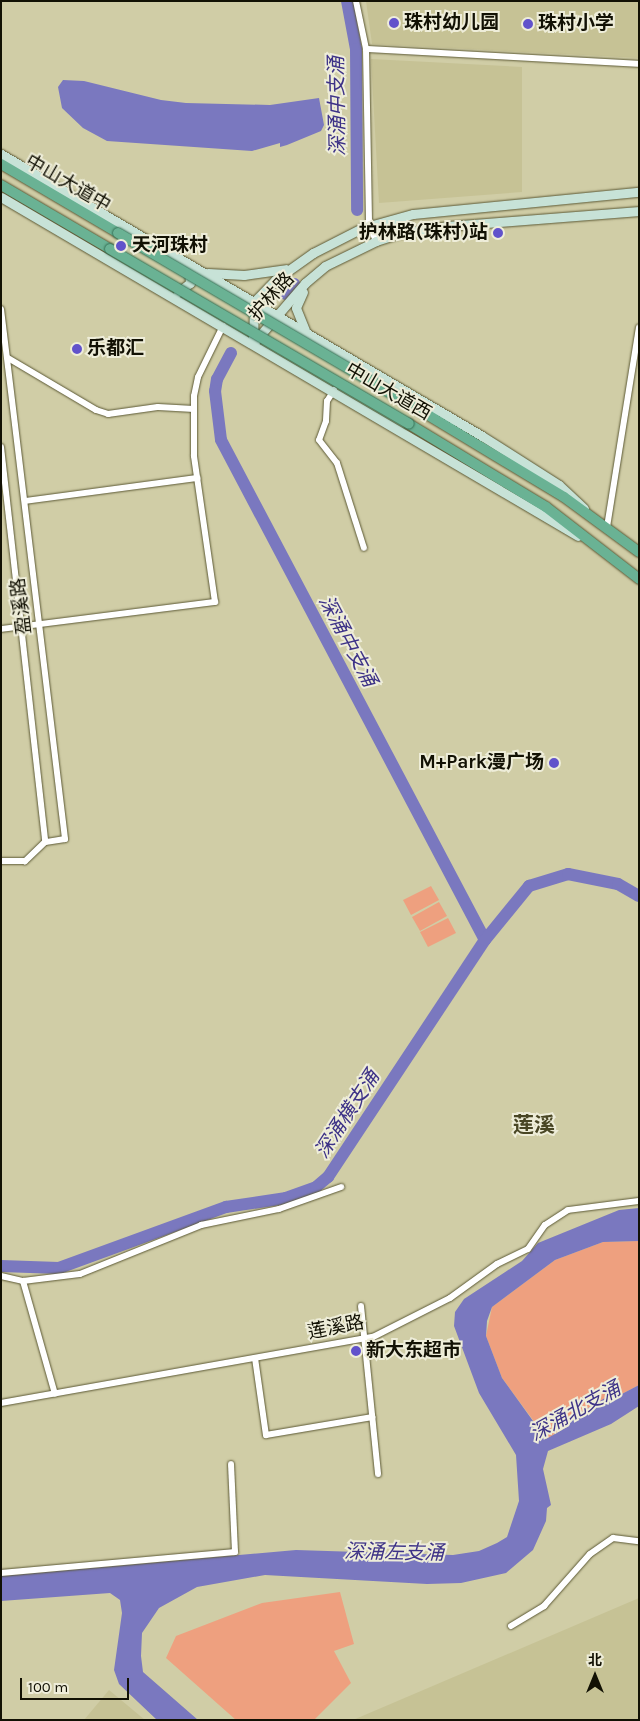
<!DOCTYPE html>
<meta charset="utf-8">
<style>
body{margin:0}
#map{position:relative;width:640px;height:1721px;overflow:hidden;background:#d0cda6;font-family:Karla,"Noto Sans SC",sans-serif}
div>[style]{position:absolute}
.built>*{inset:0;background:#c6c295}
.green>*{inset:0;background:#eea07f}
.water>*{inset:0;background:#7a78bf}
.river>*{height:12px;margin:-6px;padding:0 6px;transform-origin:6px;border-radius:6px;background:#7a78bf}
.roads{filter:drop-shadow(0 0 1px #5c5935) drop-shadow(0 0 1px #5c5935)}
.minor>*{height:6px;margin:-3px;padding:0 3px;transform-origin:3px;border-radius:3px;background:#fff}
.secondary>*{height:9px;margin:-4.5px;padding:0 4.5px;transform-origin:4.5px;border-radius:4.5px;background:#c7e2d7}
.trunk>*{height:10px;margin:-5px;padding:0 5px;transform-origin:5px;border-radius:5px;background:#6ab294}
.bridges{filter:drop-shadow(0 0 1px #326d51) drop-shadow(0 0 1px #326d51)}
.trunk-bridge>*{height:10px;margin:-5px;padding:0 5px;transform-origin:5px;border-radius:5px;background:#6ab294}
.dots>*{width:14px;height:14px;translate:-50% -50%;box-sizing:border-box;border:2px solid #eeedd9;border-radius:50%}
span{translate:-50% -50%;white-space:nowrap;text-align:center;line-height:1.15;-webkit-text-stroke:4px #eeedd9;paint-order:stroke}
.poi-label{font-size:19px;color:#121104;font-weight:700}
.left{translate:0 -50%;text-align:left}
.right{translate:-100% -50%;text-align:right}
.street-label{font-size:19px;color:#121104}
.water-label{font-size:20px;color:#3d3287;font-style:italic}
.quarter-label{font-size:21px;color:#494624;font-weight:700}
.frame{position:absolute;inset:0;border:2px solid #121104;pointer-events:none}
.north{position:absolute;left:570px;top:1651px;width:50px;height:50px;-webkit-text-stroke:4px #eeedd9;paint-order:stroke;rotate:0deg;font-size:14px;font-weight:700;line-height:20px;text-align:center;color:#121104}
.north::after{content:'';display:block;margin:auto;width:18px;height:22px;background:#121104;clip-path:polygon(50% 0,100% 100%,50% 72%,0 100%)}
.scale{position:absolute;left:20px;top:1678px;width:109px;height:22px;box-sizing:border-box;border:2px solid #121104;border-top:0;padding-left:6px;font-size:15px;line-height:18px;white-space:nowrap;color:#121104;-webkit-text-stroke:4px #eeedd9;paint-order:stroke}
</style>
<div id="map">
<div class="built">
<i style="clip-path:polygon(366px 1px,639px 1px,639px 58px,372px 44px)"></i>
<i style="clip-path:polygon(371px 59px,522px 67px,522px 192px,379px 203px)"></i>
<i style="clip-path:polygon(639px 1598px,639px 1720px,353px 1720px)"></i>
<i style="clip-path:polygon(109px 1690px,145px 1720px,84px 1720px)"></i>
</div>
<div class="green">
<i style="clip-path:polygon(431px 886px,439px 900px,411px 915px,403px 900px)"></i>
<i style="clip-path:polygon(439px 902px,447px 916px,420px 931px,412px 917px)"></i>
<i style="clip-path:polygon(448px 918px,456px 933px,428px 947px,420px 932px)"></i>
<i style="clip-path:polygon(639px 1241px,639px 1385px,618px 1396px,615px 1392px,547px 1439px,502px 1378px,486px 1336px,492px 1307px,555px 1260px,603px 1242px)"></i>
<i style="clip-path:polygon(340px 1592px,354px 1644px,334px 1651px,351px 1683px,314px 1720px,236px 1720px,166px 1658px,176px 1636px,262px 1603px)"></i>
</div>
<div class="water">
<i style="clip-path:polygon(63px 80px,84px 81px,161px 100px,186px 103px,270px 105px,319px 98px,324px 125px,321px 131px,287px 145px,280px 147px,280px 143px,252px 151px,107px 141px,83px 128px,62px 108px,58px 87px)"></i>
<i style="clip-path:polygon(639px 1208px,639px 1241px,603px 1242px,555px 1260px,492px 1307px,487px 1321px,486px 1336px,502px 1378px,546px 1439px,569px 1426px,570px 1419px,615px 1392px,618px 1396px,639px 1385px,639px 1406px,611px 1424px,548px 1451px,543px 1469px,551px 1505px,547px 1508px,546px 1521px,533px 1550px,506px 1573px,461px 1583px,427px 1584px,265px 1575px,197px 1587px,159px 1608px,142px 1633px,141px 1656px,143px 1672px,198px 1720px,157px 1720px,119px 1684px,114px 1670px,122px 1613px,120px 1600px,110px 1593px,1px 1601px,1px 1576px,296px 1550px,453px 1555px,479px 1551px,497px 1543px,507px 1537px,519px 1501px,516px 1455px,479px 1393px,454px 1326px,455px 1312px,464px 1299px,522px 1261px,538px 1243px,619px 1210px)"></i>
</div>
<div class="river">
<i style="left:347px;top:1px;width:49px;rotate:79.4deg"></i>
<i style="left:356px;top:49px;width:161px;rotate:89.6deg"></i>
<i style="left:286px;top:294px;width:13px;rotate:-51deg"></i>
<i style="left:231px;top:353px;width:30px;rotate:118deg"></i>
<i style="left:217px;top:379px;width:12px;rotate:99deg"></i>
<i style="left:215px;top:391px;width:49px;rotate:83deg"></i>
<i style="left:221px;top:440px;width:565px;rotate:62.17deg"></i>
<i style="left:1px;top:1266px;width:58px;rotate:2deg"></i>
<i style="left:59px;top:1268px;width:178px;rotate:-20.1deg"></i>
<i style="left:226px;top:1207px;width:61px;rotate:-8.5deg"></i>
<i style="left:286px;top:1198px;width:32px;rotate:-20deg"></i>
<i style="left:316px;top:1187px;width:16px;rotate:-40deg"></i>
<i style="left:328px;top:1177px;width:284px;rotate:-56.5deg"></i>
<i style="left:485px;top:940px;width:70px;rotate:-50.8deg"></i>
<i style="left:529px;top:886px;width:41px;rotate:-17.1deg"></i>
<i style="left:568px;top:874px;width:51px;rotate:11.3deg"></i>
<i style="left:618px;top:884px;width:24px;rotate:30deg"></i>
</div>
<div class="roads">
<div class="minor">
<i style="left:356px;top:1px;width:49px;rotate:78.2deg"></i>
<i style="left:366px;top:49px;width:176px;rotate:89deg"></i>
<i style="left:369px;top:225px;width:17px;rotate:66deg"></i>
<i style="left:366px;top:49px;width:273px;rotate:3.1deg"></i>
<i style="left:1px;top:309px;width:534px;rotate:83.11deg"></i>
<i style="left:65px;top:839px;width:20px;rotate:171deg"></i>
<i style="left:45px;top:842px;width:28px;rotate:136deg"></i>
<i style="left:25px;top:861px;width:24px;rotate:180deg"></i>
<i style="left:8px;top:358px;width:102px;rotate:30.6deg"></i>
<i style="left:96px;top:410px;width:13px;rotate:18deg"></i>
<i style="left:108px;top:414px;width:50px;rotate:-8deg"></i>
<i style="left:158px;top:407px;width:36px;rotate:3deg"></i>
<i style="left:334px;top:390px;width:13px;rotate:122deg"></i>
<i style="left:327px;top:401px;width:20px;rotate:93deg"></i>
<i style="left:326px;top:421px;width:20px;rotate:110deg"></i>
<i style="left:319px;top:440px;width:29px;rotate:52deg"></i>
<i style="left:337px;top:463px;width:89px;rotate:72.4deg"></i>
<i style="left:1px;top:447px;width:397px;rotate:83.6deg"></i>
<i style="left:25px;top:501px;width:174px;rotate:-7.6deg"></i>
<i style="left:607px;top:527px;width:202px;rotate:-80.9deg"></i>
<i style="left:1px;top:629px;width:216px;rotate:-7.2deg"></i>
<i style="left:215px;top:602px;width:148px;rotate:-98.2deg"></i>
<i style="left:194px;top:456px;width:60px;rotate:-90deg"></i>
<i style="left:194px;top:396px;width:19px;rotate:-78deg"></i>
<i style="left:198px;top:377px;width:57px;rotate:-63.9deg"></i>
<i style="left:1px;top:1276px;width:23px;rotate:13deg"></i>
<i style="left:23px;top:1281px;width:57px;rotate:-7deg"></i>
<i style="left:80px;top:1274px;width:131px;rotate:-22deg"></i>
<i style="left:201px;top:1225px;width:80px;rotate:-11.6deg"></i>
<i style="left:279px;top:1209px;width:66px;rotate:-19.5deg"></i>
<i style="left:23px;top:1281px;width:117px;rotate:74.2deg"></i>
<i style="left:361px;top:1306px;width:169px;rotate:84.2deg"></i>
<i style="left:255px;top:1358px;width:78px;rotate:81.9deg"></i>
<i style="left:266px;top:1435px;width:108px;rotate:-9.6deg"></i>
<i style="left:1px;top:1403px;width:378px;rotate:-10.1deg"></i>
<i style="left:373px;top:1337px;width:86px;rotate:-26.9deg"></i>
<i style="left:450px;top:1298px;width:58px;rotate:-35.9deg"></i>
<i style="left:497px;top:1264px;width:34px;rotate:-26deg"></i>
<i style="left:528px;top:1249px;width:29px;rotate:-55deg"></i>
<i style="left:545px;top:1225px;width:27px;rotate:-33deg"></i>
<i style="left:568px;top:1210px;width:72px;rotate:-7.2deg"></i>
<i style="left:1px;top:1573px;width:235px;rotate:-5.1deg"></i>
<i style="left:235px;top:1552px;width:88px;rotate:-92.6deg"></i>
<i style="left:511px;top:1626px;width:39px;rotate:-31deg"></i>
<i style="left:544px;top:1606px;width:69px;rotate:-48.5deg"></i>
<i style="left:590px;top:1554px;width:28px;rotate:-35deg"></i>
<i style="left:613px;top:1538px;width:26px;rotate:7deg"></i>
</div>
<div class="secondary">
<i style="left:1px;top:154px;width:558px;rotate:30.38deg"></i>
<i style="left:482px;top:436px;width:91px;rotate:32.5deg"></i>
<i style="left:559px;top:485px;width:34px;rotate:43deg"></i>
<i style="left:1px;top:197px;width:669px;rotate:30.44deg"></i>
<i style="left:208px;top:273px;width:36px;rotate:3deg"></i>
<i style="left:244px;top:275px;width:42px;rotate:-8.1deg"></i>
<i style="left:178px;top:292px;width:15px;rotate:-37deg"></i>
<i style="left:190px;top:283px;width:13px;rotate:-94deg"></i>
<i style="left:303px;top:292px;width:17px;rotate:114deg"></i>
<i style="left:296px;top:308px;width:24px;rotate:68deg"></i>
<i style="left:253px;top:338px;width:36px;rotate:-88deg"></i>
<i style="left:254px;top:302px;width:30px;rotate:-46deg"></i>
<i style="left:275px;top:280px;width:47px;rotate:-35.4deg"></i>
<i style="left:313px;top:253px;width:55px;rotate:-27deg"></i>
<i style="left:362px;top:228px;width:53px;rotate:-15.4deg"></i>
<i style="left:413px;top:214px;width:227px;rotate:-5.6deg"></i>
<i style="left:255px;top:341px;width:77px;rotate:-49.2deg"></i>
<i style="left:305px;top:283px;width:26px;rotate:-40deg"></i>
<i style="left:325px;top:266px;width:57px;rotate:-26.1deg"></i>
<i style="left:376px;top:241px;width:22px;rotate:-18deg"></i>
<i style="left:397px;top:234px;width:52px;rotate:-8.9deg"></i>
<i style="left:448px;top:226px;width:192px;rotate:-4.5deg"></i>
</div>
<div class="trunk">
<i style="left:1px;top:164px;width:136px;rotate:30.5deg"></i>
<i style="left:1px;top:185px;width:126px;rotate:30.4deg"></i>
<i style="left:418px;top:409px;width:170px;rotate:31.1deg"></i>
<i style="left:564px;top:497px;width:93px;rotate:36.3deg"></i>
<i style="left:409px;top:424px;width:160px;rotate:31.2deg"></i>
<i style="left:546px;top:507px;width:118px;rotate:37.7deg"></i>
</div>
</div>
<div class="bridges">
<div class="trunk-bridge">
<i style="left:118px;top:233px;width:348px;rotate:30.4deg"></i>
<i style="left:110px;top:249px;width:346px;rotate:30.3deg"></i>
</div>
</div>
<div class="dots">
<i style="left:394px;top:23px;background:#6152cb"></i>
<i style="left:528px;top:24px;background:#6152cb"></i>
<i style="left:498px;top:233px;background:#6152cb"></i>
<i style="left:121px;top:246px;background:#6152cb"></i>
<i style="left:77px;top:349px;background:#6152cb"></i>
<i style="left:554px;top:763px;background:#6152cb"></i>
<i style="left:356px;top:1351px;background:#6152cb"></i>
</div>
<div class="poi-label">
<span class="left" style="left:404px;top:23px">珠村幼儿园</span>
<span class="left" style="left:538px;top:24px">珠村小学</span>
<span class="right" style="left:488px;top:233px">护林路(珠村)站</span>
<span class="left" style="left:132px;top:246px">天河珠村</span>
<span class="left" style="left:87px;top:349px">乐都汇</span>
<span class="right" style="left:544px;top:763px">M+Park漫广场</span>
<span class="left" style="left:366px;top:1351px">新大东超市</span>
</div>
<div class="street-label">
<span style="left:68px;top:184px;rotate:30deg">中山大道中</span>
<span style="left:272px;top:297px;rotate:-48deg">护林路</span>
<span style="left:388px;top:392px;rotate:30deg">中山大道西</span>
<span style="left:22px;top:606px;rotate:-97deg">盈溪路</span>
<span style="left:336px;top:1328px;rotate:-11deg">莲溪路</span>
</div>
<div class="water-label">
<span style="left:337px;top:106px;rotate:-91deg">深涌中支涌</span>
<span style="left:348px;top:641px;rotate:62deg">深涌中支涌</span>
<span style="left:347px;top:1114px;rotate:-57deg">深涌横支涌</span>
<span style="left:575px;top:1411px;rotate:-29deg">深涌北支涌</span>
<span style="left:394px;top:1552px;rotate:1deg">深涌左支涌</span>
</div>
<div class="quarter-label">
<span style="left:534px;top:1125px">莲溪</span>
</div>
<div class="frame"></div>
<div class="north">北</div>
<div class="scale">100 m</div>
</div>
